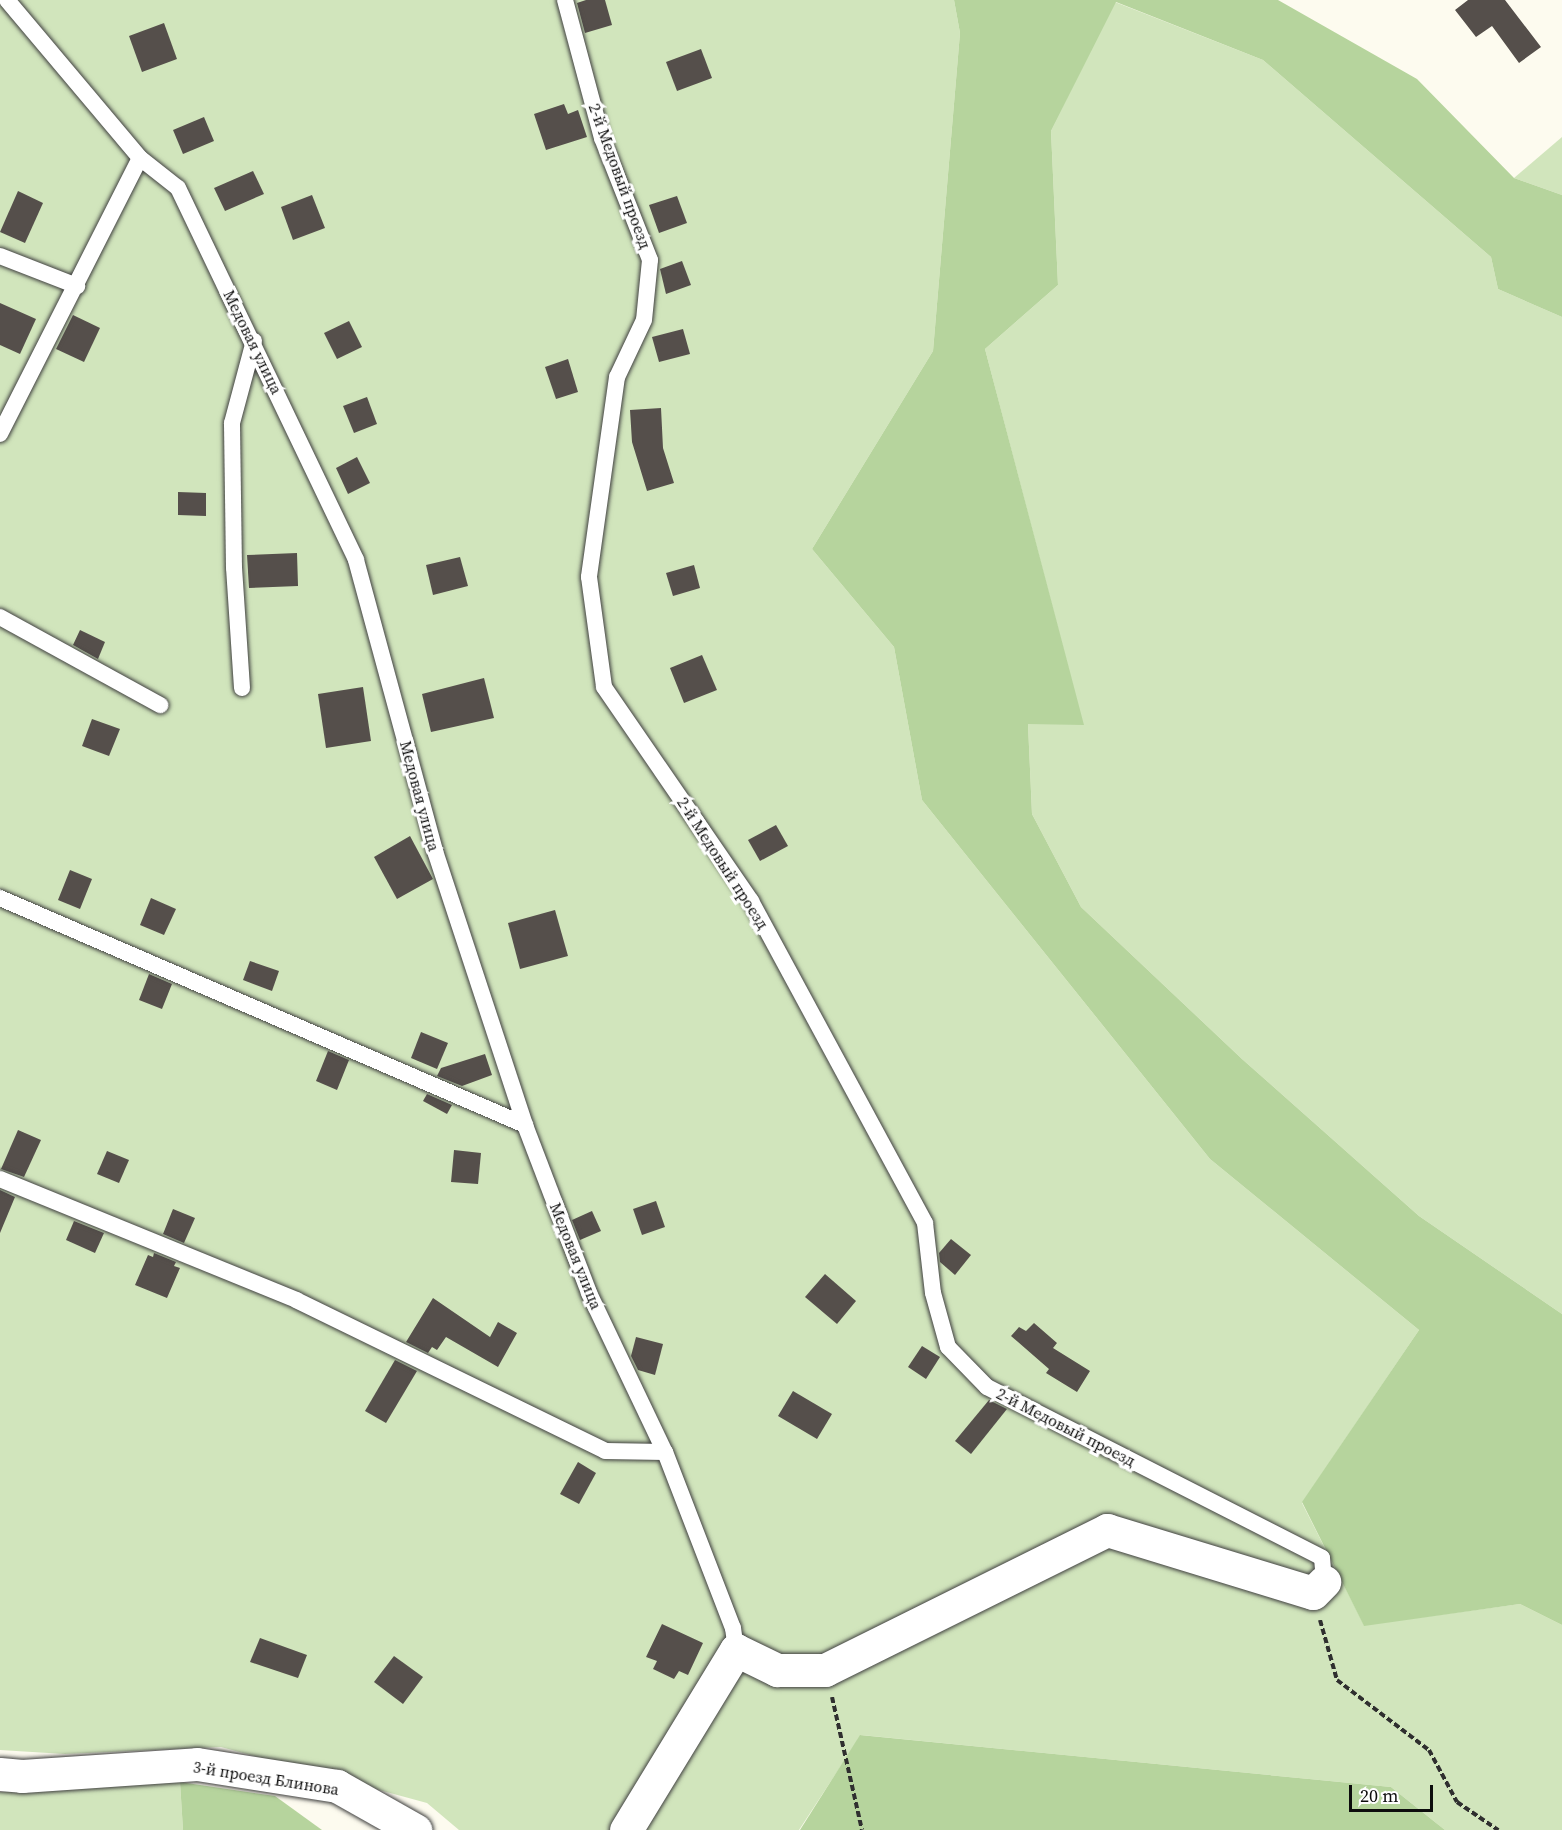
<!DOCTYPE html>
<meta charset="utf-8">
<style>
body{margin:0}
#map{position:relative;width:1562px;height:1830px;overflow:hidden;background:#fdfbef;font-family:"Source Serif 4",serif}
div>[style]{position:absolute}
.green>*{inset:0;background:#d1e5bc}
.forest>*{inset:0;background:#b6d49d}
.building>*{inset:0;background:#554f4b}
.path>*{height:4px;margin-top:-2px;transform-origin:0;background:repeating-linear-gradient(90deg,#2f2f2f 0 6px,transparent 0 9px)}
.roads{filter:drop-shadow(0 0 2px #404040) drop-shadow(0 0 2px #404040)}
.lane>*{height:16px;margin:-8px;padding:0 8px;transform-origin:8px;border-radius:8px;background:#fff}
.street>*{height:33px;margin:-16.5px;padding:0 16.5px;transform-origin:16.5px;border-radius:16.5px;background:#fff}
span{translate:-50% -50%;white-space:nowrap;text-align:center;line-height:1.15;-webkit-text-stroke:6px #fff;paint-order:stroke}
.street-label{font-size:16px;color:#0d0d0d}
.scale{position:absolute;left:1349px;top:1785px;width:84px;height:27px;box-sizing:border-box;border:3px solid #0d0d0d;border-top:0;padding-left:8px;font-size:18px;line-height:21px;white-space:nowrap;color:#0d0d0d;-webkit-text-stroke:4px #fff;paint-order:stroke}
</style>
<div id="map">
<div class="green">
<i style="clip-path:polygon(0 0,954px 0,960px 33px,933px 351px,812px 549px,894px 647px,922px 800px,1210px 1159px,1419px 1330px,1302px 1503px,1364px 1625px,1520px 1604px,1562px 1625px,1562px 1830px,1445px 1830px,1391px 1787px,861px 1735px,799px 1830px,459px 1830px,427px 1803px,221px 1747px,65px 1754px,0 1750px)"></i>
<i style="clip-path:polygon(1115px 2px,1263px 60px,1491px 257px,1498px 289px,1562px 317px,1562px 1314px,1419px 1216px,1242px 1059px,1081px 907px,1032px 814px,1028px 724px,1083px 724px,985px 349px,1058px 285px,1051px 131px)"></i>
<i style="clip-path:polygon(1562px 137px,1562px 195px,1514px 178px)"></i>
<i style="clip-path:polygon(180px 1782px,183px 1830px,0 1830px,0 1792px)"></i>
</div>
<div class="forest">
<i style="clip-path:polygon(954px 0,1278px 0,1417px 79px,1514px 178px,1562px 195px,1562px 317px,1498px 289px,1491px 257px,1263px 60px,1116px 2px,1051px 131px,1058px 285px,985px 349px,1084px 725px,1028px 724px,1032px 814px,1081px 907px,1242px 1059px,1419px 1216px,1562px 1314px,1562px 1625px,1520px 1604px,1364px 1626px,1302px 1502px,1419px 1330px,1210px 1159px,922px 800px,894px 647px,812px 549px,933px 351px,960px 33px)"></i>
<i style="clip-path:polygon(860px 1735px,1391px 1787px,1445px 1830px,800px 1830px)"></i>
<i style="clip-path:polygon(180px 1782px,275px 1796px,322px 1830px,183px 1830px)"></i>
</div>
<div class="building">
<i style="clip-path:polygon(586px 0,605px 0,612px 25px,585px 33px,577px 3px)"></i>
<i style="clip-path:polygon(1468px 0,1505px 0,1541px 47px,1519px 63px,1492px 26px,1476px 37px,1455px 10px)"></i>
<i style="clip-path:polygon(164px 23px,177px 59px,142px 72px,129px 36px)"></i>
<i style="clip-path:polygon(701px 49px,712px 78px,677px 91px,666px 62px)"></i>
<i style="clip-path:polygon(564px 104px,568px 114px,578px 110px,587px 137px,546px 150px,534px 114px)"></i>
<i style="clip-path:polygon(204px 117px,214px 141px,183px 154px,173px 130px)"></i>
<i style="clip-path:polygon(253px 171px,264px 194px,225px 211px,214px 188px)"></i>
<i style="clip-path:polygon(18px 191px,43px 203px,25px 243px,0 232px)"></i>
<i style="clip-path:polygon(312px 195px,325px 228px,293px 240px,281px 207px)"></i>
<i style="clip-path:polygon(677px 196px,687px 223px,659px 233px,649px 205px)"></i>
<i style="clip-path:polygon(682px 261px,691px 285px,666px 294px,660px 269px)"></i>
<i style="clip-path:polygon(0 303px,36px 319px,20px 354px,0 345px)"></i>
<i style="clip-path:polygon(73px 315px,100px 328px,84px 362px,56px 349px)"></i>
<i style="clip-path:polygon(349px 321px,362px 347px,337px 359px,324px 333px)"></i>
<i style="clip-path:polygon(683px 329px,690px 354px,659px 362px,652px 337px)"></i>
<i style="clip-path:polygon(568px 359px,578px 392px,556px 399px,545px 367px)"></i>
<i style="clip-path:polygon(367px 397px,377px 424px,354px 433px,343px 406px)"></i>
<i style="clip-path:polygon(661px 408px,663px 448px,674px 483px,647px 491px,632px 442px,630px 410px)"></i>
<i style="clip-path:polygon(357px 457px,370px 483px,348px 494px,336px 468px)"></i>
<i style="clip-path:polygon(178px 492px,206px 493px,206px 516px,178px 515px)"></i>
<i style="clip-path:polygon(297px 553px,298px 586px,249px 588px,247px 555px)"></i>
<i style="clip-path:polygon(460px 557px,468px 586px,433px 595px,426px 565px)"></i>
<i style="clip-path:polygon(694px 565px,700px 588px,673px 596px,666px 573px)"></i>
<i style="clip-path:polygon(80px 630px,105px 642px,98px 659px,73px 645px)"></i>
<i style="clip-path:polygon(702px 655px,717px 690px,684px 703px,670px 668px)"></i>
<i style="clip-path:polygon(484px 678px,494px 718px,431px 732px,422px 694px)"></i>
<i style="clip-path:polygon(363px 687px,371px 741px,326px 748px,318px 694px)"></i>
<i style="clip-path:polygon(92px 719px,120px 729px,109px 756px,82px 746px)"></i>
<i style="clip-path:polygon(776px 825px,788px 846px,760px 861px,748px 840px)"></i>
<i style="clip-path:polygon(410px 836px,433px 879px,397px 899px,374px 857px)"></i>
<i style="clip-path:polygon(70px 870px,92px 879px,80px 909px,58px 900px)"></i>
<i style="clip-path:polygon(151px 898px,176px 909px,164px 935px,140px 925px)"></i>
<i style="clip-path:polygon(555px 910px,568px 956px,520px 969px,508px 923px)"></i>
<i style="clip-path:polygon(250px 961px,279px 971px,272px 991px,243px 980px)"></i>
<i style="clip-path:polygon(149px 974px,172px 984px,162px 1009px,139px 1000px)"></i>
<i style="clip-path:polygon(421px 1032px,448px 1043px,437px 1069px,411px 1058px)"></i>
<i style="clip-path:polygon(328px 1051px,349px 1060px,337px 1090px,316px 1081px)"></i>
<i style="clip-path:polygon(485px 1054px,492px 1075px,462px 1086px,437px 1076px,441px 1068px)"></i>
<i style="clip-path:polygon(427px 1094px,452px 1105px,447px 1114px,423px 1101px)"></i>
<i style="clip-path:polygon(18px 1130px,41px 1140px,24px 1177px,1px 1169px)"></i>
<i style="clip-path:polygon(454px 1150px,481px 1153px,478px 1184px,451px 1182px)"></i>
<i style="clip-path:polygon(107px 1151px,129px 1160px,119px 1183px,97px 1174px)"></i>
<i style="clip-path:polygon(0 1190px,15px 1197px,0 1233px)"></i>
<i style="clip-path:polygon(656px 1201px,665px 1227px,642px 1235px,633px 1209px)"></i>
<i style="clip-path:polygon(173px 1209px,195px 1218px,184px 1243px,163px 1234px)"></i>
<i style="clip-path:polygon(592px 1211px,601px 1231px,580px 1240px,572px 1220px)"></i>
<i style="clip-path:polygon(74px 1221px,104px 1233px,95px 1253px,66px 1240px)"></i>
<i style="clip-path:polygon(951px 1239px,971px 1255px,955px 1275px,940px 1262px,939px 1253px)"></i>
<i style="clip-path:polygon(154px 1253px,176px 1262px,174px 1266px,180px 1268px,167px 1298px,135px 1285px,148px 1255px,153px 1257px)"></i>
<i style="clip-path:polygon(825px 1274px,856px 1301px,837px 1324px,805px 1297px)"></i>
<i style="clip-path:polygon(433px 1298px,490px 1337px,498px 1322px,517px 1333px,498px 1367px,446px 1337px,437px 1350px,432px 1347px,428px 1353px,406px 1342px)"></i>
<i style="clip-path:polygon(1034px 1323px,1057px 1343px,1053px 1348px,1090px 1371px,1077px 1392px,1046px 1373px,1049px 1369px,1011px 1336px,1019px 1327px,1026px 1331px)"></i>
<i style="clip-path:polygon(636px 1337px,663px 1344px,655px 1375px,638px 1370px,631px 1356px)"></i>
<i style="clip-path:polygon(922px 1346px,940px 1357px,926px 1379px,908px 1367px)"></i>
<i style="clip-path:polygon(395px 1360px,417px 1371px,386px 1423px,365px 1411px)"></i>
<i style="clip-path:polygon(793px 1391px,832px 1414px,817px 1439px,778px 1416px)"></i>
<i style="clip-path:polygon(989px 1400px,1007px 1409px,971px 1454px,955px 1441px)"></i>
<i style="clip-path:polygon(578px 1462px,596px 1473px,579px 1504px,560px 1494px)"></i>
<i style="clip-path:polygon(662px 1624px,703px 1643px,688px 1675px,679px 1671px,674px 1679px,653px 1669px,657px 1661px,646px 1657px)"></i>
<i style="clip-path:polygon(260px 1638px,307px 1655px,298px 1678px,250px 1662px)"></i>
<i style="clip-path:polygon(394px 1656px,423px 1677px,403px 1704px,374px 1682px)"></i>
</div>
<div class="path">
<i style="left:1320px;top:1620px;width:62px;rotate:74.2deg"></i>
<i style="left:1337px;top:1680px;width:116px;rotate:37.3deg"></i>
<i style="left:1429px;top:1750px;width:59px;rotate:61.7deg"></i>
<i style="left:1457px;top:1802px;width:50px;rotate:34.3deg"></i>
<i style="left:832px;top:1697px;width:136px;rotate:77.3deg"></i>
</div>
<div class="roads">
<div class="lane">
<i style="left:7px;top:0;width:207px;rotate:49.9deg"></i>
<i style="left:140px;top:158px;width:48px;rotate:38.3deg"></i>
<i style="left:178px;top:188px;width:412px;rotate:64.4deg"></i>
<i style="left:356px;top:560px;width:302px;rotate:74.8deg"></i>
<i style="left:435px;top:851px;width:288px;rotate:71.8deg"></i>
<i style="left:525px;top:1125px;width:180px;rotate:69.1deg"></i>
<i style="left:589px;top:1293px;width:176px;rotate:64.5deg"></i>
<i style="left:665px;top:1452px;width:189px;rotate:68.9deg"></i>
<i style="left:733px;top:1628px;width:22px;rotate:82deg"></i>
<i style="left:565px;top:0;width:143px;rotate:75deg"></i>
<i style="left:602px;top:138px;width:131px;rotate:68.5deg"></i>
<i style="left:650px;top:260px;width:60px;rotate:95.7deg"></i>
<i style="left:644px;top:320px;width:63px;rotate:115.3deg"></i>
<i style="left:617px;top:377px;width:202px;rotate:98deg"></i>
<i style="left:589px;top:577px;width:111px;rotate:82.2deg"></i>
<i style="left:604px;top:687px;width:260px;rotate:55.5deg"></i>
<i style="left:751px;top:901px;width:366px;rotate:61.6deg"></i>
<i style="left:925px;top:1223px;width:70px;rotate:83.5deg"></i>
<i style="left:933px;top:1293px;width:56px;rotate:74.5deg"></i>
<i style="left:948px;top:1347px;width:56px;rotate:45.7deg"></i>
<i style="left:987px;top:1387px;width:376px;rotate:27deg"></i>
<i style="left:1322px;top:1558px;width:24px;rotate:85deg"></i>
<i style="left:0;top:256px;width:83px;rotate:21.3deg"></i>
<i style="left:0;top:434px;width:309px;rotate:-63.1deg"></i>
<i style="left:0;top:617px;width:183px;rotate:28.8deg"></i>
<i style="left:242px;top:688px;width:120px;rotate:-93.8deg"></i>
<i style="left:234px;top:568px;width:145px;rotate:-90.8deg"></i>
<i style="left:232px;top:423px;width:85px;rotate:-75deg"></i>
<i style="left:0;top:898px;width:572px;rotate:23.38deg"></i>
<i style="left:0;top:1179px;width:320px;rotate:22.2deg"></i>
<i style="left:296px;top:1300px;width:344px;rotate:26deg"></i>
<i style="left:605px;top:1451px;width:60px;rotate:1deg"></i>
</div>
<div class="street">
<i style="left:0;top:1774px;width:22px;rotate:5deg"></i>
<i style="left:22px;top:1776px;width:175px;rotate:-3.9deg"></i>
<i style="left:197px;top:1764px;width:142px;rotate:8.9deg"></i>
<i style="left:337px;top:1786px;width:90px;rotate:29.4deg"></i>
<i style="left:626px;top:1830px;width:211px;rotate:-58.6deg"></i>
<i style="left:736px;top:1650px;width:46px;rotate:26deg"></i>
<i style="left:777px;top:1670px;width:48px"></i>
<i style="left:825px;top:1670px;width:315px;rotate:-26.4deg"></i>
<i style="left:1107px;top:1530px;width:215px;rotate:17deg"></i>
<i style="left:1313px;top:1593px;width:16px;rotate:-45deg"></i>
</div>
</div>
<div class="street-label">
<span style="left:620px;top:176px;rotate:70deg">2-й Медовый проезд</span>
<span style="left:253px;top:342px;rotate:64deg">Медовая улица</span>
<span style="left:420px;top:796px;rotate:75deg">Медовая улица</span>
<span style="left:723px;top:863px;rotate:57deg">2-й Медовый проезд</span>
<span style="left:576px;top:1256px;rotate:68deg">Медовая улица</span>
<span style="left:1066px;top:1427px;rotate:27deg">2-й Медовый проезд</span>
<span style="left:266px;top:1778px;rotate:9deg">3-й проезд Блинова</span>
</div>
<div class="scale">20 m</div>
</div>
